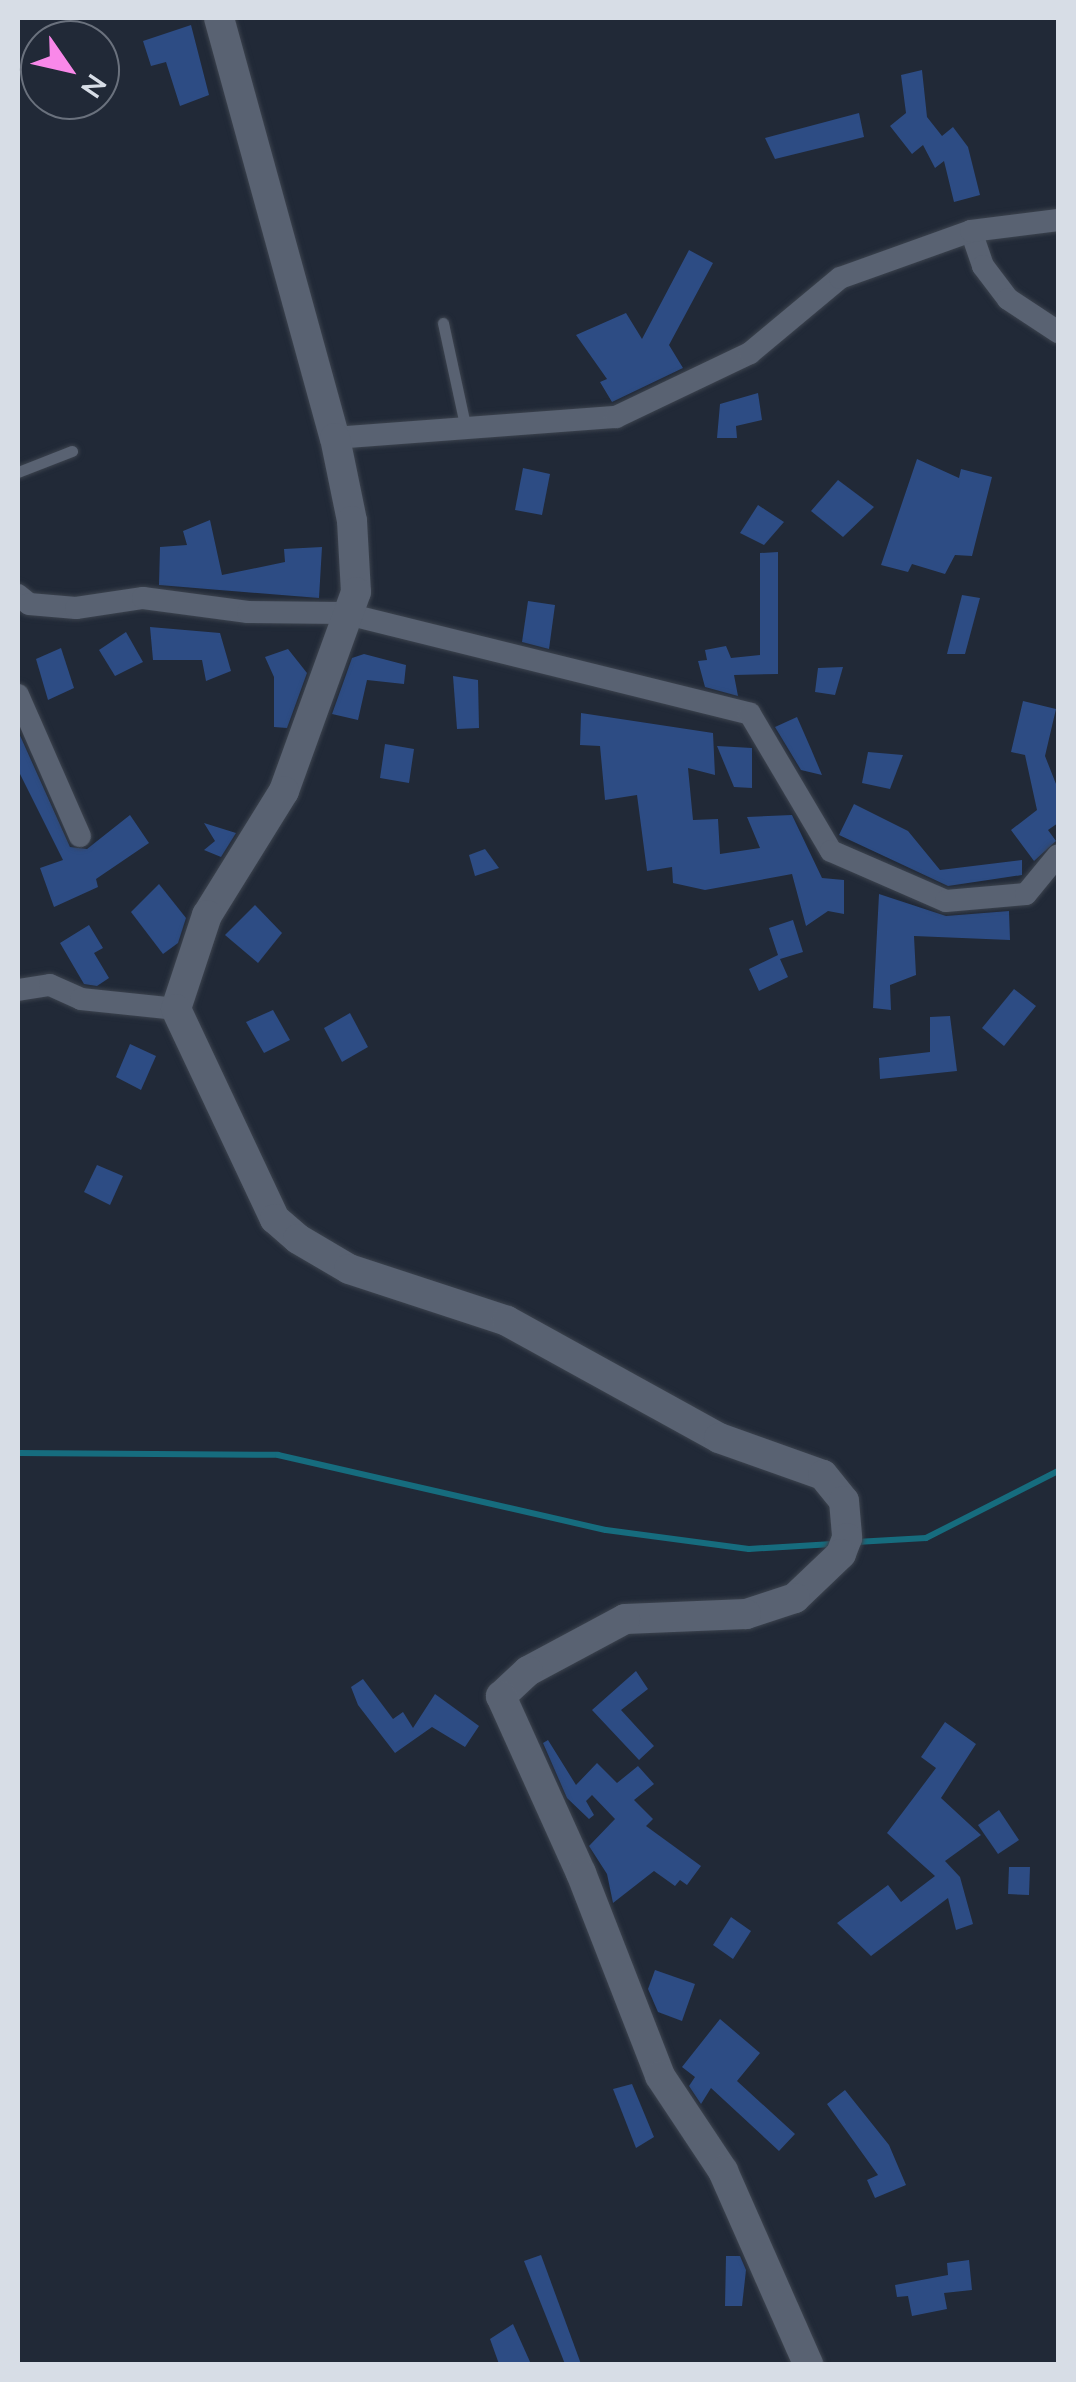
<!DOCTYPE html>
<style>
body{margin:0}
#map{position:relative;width:1076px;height:2382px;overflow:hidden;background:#212937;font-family:"Nunito Sans",sans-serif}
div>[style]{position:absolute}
.stream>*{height:6px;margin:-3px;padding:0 3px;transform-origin:3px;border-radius:3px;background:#166c7e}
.building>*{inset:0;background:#2d4c84}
.roads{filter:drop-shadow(0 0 2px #3c434e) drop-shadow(0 0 2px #3c434e)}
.service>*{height:11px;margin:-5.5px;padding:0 5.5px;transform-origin:5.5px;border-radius:5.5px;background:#596272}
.minor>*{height:22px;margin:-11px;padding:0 11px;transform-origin:11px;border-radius:11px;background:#596272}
.tertiary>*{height:30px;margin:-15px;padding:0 15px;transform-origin:15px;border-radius:15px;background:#596272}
span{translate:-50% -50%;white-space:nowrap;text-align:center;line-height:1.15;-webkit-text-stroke:10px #212937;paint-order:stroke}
.frame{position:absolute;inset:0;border:20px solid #d7dde6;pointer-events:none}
.north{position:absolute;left:20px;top:20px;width:100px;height:100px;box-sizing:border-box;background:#212937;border:2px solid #6a717d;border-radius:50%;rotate:124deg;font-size:28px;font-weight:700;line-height:40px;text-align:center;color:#d7dde6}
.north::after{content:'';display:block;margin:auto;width:35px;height:45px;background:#f988e9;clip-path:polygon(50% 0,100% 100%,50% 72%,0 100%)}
</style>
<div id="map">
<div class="stream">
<i style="left:18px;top:1453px;width:260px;rotate:0.4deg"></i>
<i style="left:278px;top:1455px;width:336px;rotate:12.9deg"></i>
<i style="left:606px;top:1530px;width:144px;rotate:7.6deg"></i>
<i style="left:749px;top:1549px;width:84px;rotate:-3.4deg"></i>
<i style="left:856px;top:1542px;width:70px;rotate:-3.3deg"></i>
<i style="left:926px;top:1538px;width:148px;rotate:-26.9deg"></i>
</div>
<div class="building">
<i style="clip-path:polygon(191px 25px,209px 95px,180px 106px,166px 62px,151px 66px,143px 41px)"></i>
<i style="clip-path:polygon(922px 70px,927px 117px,942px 136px,953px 127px,968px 147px,980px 195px,954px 202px,944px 161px,935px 168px,923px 145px,912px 154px,890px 126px,906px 113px,901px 75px)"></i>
<i style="clip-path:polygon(859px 113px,864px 137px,840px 143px,775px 159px,765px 138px)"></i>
<i style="clip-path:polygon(689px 250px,713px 263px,669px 345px,683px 368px,612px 402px,600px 382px,607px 379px,576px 335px,626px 313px,642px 339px)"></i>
<i style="clip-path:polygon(758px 393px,762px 420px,736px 426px,737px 438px,717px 438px,720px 404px)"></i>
<i style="clip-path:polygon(917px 459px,959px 478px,961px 469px,992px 477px,972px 556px,955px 555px,945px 574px,912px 564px,908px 572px,881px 565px)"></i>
<i style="clip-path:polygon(523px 468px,550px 474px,542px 515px,515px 510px)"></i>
<i style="clip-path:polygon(838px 480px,874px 507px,843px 537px,811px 511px)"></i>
<i style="clip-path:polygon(758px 505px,784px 522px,764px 545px,740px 533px)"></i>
<i style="clip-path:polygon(210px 520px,222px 575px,285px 562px,284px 549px,322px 547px,319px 598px,159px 585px,160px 547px,187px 545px,183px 531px)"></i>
<i style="clip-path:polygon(778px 552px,778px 674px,734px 675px,738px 696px,705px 687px,698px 661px,707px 660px,705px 650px,726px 646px,731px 658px,760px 655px,760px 553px)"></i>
<i style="clip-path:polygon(962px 595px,980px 598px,965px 654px,947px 654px)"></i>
<i style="clip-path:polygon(528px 601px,555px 605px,549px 649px,522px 642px)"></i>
<i style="clip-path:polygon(150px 627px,220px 633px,231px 671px,206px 681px,202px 660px,153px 660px)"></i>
<i style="clip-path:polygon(126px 632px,143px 662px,115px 676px,99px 650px)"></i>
<i style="clip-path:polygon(61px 648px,74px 688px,48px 700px,36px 659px)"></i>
<i style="clip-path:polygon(288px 649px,307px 673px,287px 728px,274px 727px,274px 677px,265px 657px)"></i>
<i style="clip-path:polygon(364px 654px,406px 665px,404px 684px,367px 680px,358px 720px,332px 714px,352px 658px)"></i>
<i style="clip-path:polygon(843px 667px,835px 695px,815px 692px,818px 668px)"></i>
<i style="clip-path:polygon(453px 676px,478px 680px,479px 728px,457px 729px)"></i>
<i style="clip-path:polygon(1023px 701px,1056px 709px,1045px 756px,1058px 789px,1058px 823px,1048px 830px,1056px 841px,1034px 861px,1011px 830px,1037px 810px,1025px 755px,1011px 752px)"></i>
<i style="clip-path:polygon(581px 713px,713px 733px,715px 775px,688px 768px,693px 820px,718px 819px,720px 854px,760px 848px,747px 817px,792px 815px,822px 878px,844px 880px,844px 914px,828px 911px,806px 926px,792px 874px,705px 890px,673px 883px,672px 867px,647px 871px,637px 795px,605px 800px,600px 746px,580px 745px)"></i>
<i style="clip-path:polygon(797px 717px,811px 749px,822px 775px,801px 770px,775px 727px)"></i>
<i style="clip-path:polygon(18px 731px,70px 847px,87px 849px,130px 815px,149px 843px,96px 879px,98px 887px,54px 907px,40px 868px,63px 860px,18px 770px)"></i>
<i style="clip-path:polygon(385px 744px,414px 749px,409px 783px,380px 778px)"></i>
<i style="clip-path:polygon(717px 746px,752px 748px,752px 788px,734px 787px)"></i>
<i style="clip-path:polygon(868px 752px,903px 755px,890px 789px,862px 783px)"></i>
<i style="clip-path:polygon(854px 804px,908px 831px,940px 870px,1022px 860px,1022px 875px,948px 886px,839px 835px)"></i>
<i style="clip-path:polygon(204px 823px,236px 833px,221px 857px,204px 850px,215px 841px)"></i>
<i style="clip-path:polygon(485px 849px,499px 868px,475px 876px,469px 855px)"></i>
<i style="clip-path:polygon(159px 884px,186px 918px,178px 943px,163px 954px,131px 912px)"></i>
<i style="clip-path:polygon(879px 894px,946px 916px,1009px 911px,1010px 940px,914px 936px,916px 975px,890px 985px,891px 1010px,873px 1008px)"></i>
<i style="clip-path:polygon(255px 905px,282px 933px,258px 963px,225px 935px)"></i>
<i style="clip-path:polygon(793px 920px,803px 952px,780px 959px,788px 977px,759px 991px,749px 969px,778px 955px,769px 928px)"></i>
<i style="clip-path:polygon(89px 925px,103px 948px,94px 953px,109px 978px,97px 986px,84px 984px,60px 943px)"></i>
<i style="clip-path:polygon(1014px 989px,1036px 1006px,1004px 1046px,982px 1028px)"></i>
<i style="clip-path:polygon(273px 1010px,290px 1040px,264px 1053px,246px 1022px)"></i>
<i style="clip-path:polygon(350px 1013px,368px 1047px,342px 1062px,324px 1028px)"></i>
<i style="clip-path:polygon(950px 1016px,957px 1071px,880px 1079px,879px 1058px,930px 1052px,930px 1017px)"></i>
<i style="clip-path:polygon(130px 1044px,156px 1056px,141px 1090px,116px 1077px)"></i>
<i style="clip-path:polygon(97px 1165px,123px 1176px,110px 1205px,84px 1192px)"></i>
<i style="clip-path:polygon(636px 1671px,648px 1689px,621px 1710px,654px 1746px,639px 1760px,592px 1710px)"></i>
<i style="clip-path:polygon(363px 1679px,393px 1719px,403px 1712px,413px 1728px,435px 1694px,479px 1726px,465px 1747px,432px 1727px,395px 1753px,358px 1705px,351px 1687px)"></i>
<i style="clip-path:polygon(945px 1722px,976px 1744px,941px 1798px,981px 1835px,945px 1861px,960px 1877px,973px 1924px,956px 1930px,948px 1898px,871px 1956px,837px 1923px,888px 1885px,901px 1902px,935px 1876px,887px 1833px,936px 1768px,921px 1757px)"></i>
<i style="clip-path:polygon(548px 1740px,576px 1785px,597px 1763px,617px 1783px,638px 1766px,654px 1784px,634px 1800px,653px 1819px,646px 1826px,701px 1866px,687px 1885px,680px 1880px,675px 1886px,654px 1871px,613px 1903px,607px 1874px,589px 1846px,615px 1819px,592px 1795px,586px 1801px,594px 1815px,589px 1819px,567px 1798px,543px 1743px)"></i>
<i style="clip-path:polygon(999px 1810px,1019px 1840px,998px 1854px,978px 1825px)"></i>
<i style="clip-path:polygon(1009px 1867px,1030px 1867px,1029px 1895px,1008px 1894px)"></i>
<i style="clip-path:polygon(731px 1917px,751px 1931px,733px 1959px,713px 1945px)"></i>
<i style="clip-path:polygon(655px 1970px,695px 1984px,682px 2021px,658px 2012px,648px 1989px)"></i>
<i style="clip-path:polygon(720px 2019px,760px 2053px,737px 2081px,795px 2134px,779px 2151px,711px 2088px,701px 2104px,689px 2086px,695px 2077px,682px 2067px)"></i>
<i style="clip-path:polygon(632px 2084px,654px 2137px,636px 2148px,613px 2089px)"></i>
<i style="clip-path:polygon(845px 2090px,889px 2145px,906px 2185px,875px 2198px,867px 2180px,878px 2175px,827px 2104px)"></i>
<i style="clip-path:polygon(541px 2255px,581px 2364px,565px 2364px,524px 2261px)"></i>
<i style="clip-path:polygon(726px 2256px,740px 2256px,746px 2270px,742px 2306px,725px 2306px)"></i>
<i style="clip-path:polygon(969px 2260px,972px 2290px,944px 2293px,947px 2309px,912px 2316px,908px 2296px,897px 2297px,895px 2285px,948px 2275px,947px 2263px)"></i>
<i style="clip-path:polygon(513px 2324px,531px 2364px,499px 2364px,490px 2339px)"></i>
</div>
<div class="roads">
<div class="service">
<i style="left:443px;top:323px;width:108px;rotate:77.8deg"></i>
<i style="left:18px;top:472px;width:58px;rotate:-21.3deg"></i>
</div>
<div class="minor">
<i style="left:971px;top:231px;width:37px;rotate:71deg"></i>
<i style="left:983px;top:266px;width:41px;rotate:52.9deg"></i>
<i style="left:1008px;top:299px;width:60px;rotate:33.4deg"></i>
<i style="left:335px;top:438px;width:282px;rotate:-4.3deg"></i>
<i style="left:616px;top:417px;width:148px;rotate:-25.5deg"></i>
<i style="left:750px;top:353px;width:117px;rotate:-39.8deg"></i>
<i style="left:840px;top:278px;width:139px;rotate:-19.7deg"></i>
<i style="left:971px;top:231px;width:88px;rotate:-7.2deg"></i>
<i style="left:18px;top:595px;width:14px;rotate:39deg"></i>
<i style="left:29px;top:604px;width:47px;rotate:4.9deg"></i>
<i style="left:76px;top:608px;width:68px;rotate:-8.5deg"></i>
<i style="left:143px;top:598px;width:106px;rotate:7.6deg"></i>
<i style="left:248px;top:612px;width:95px;rotate:0.6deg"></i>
<i style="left:343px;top:613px;width:419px;rotate:13.9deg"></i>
<i style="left:750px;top:714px;width:159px;rotate:59.4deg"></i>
<i style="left:831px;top:851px;width:125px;rotate:23.5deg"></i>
<i style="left:946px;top:901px;width:80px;rotate:-5deg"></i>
<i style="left:1026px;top:894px;width:50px;rotate:-50.6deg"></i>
<i style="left:18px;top:695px;width:154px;rotate:66.3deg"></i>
<i style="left:18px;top:990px;width:32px;rotate:-9deg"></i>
<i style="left:50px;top:985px;width:34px;rotate:24deg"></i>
<i style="left:81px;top:999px;width:96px;rotate:6deg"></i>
</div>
<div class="tertiary">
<i style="left:219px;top:18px;width:436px;rotate:74.6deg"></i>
<i style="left:335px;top:438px;width:85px;rotate:78.4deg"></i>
<i style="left:352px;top:521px;width:71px;rotate:86.8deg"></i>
<i style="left:356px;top:592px;width:212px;rotate:109.9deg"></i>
<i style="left:284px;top:791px;width:146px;rotate:121.8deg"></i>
<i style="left:207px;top:915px;width:99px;rotate:108.3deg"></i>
<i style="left:176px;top:1009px;width:232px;rotate:64.8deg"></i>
<i style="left:275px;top:1219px;width:30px;rotate:41deg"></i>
<i style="left:298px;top:1239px;width:59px;rotate:30.5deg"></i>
<i style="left:349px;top:1269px;width:166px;rotate:18.2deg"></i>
<i style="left:507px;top:1321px;width:242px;rotate:28.9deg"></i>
<i style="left:719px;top:1438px;width:110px;rotate:19.6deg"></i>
<i style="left:823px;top:1475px;width:33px;rotate:51deg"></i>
<i style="left:844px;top:1501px;width:37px;rotate:85deg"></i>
<i style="left:847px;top:1538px;width:17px;rotate:111deg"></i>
<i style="left:841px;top:1554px;width:64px;rotate:136.3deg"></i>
<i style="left:795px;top:1598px;width:52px;rotate:161.9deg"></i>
<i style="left:746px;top:1614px;width:121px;rotate:177.6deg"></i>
<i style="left:625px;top:1619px;width:110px;rotate:151.8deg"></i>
<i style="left:528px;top:1671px;width:37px;rotate:137deg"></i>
<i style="left:501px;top:1696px;width:194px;rotate:65.7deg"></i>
<i style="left:581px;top:1873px;width:218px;rotate:68.7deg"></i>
<i style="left:660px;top:2076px;width:114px;rotate:56.4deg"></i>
<i style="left:723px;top:2171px;width:211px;rotate:66.2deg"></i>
</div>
</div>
<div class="frame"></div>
<div class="north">N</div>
</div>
